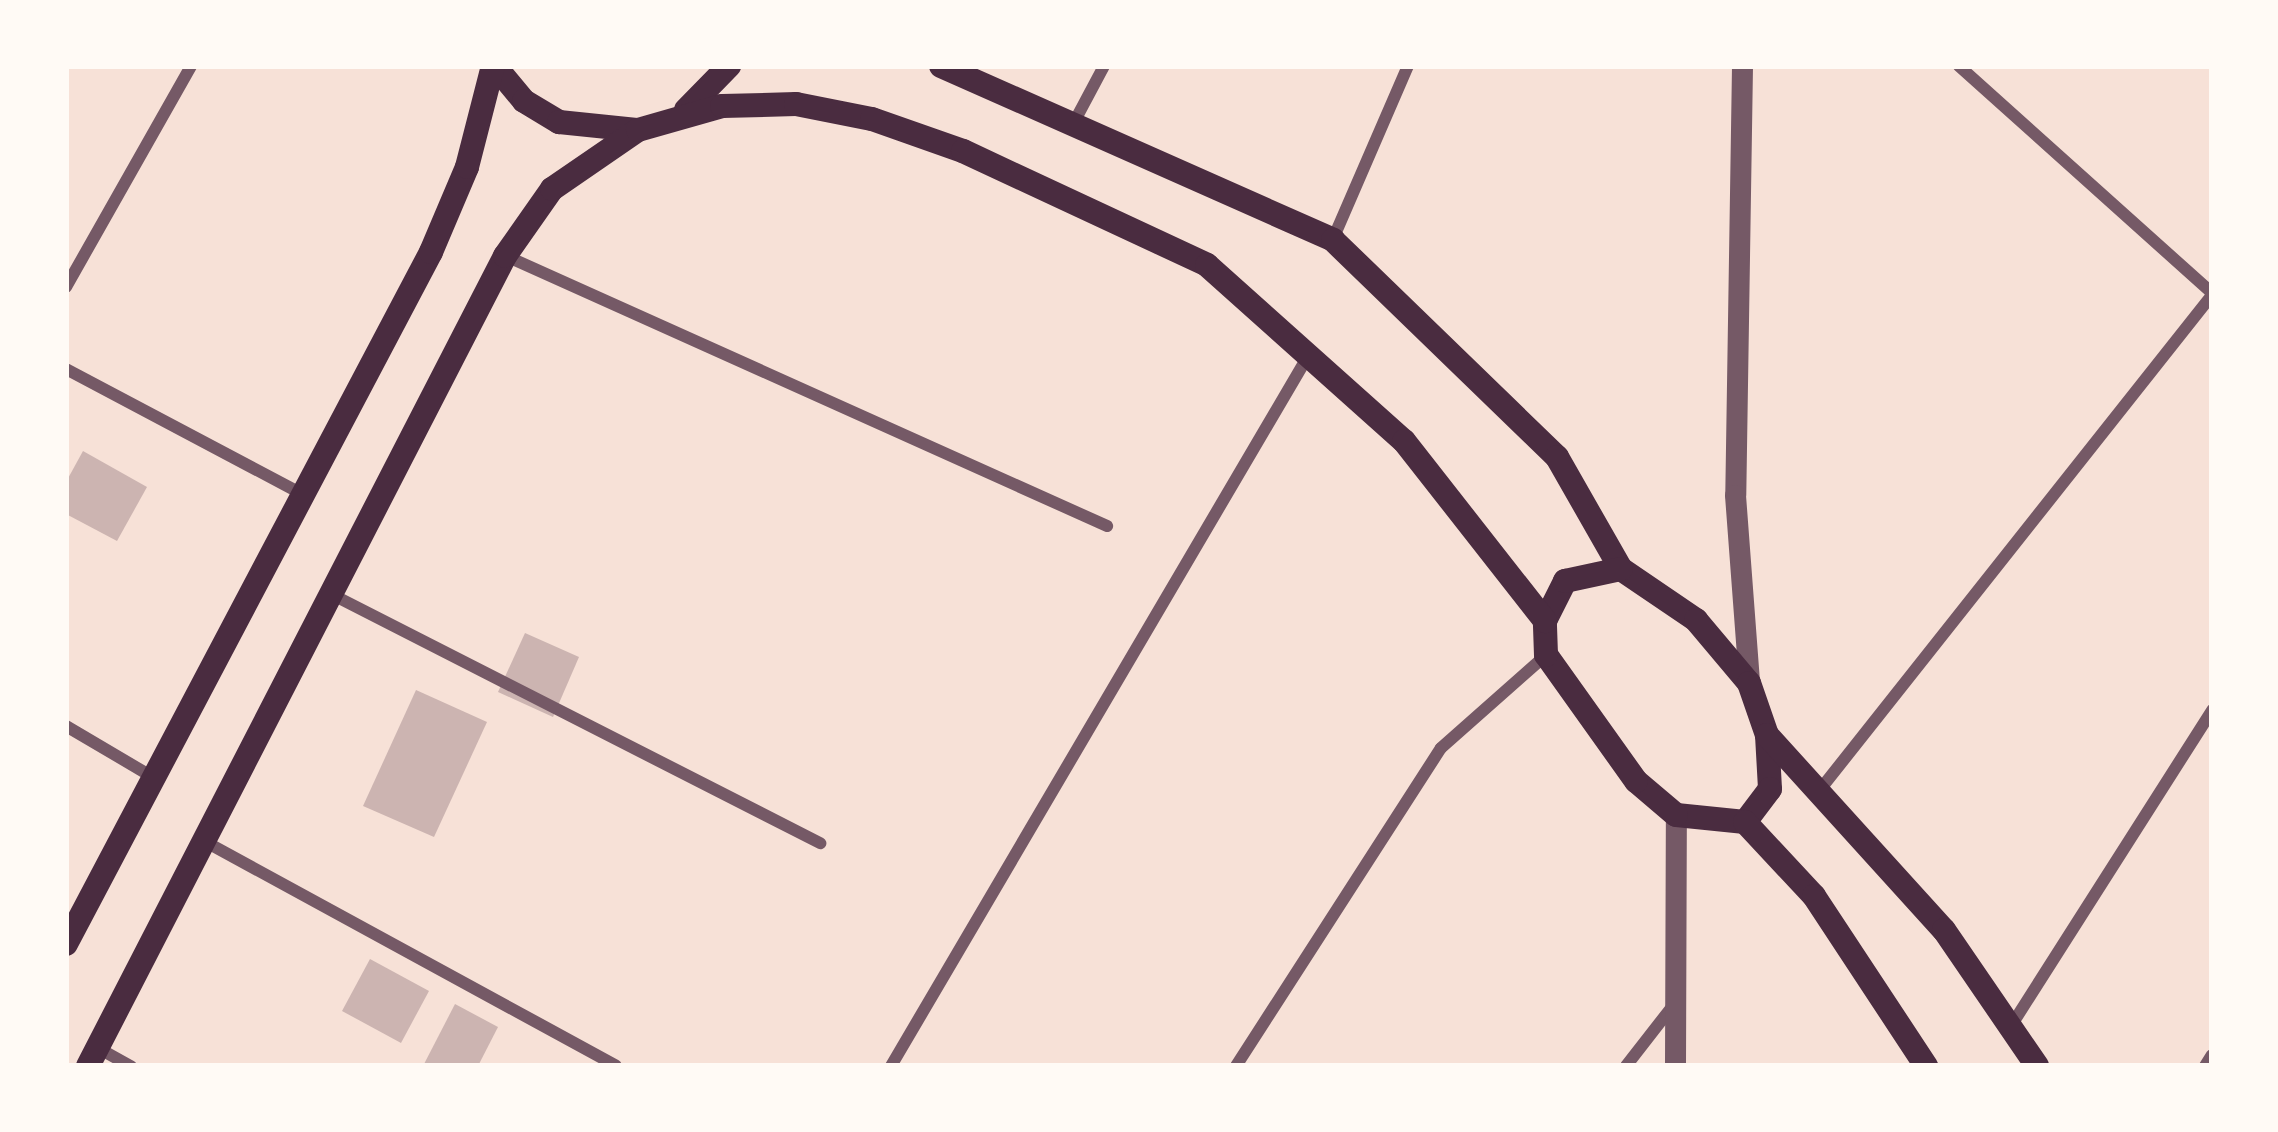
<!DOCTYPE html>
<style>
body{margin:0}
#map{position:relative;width:2278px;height:1132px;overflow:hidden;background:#f7e1d7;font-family:"Playfair Display",serif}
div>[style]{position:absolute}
.building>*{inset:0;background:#ccb4b1}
.minor>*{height:12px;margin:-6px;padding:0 6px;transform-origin:6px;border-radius:6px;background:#755966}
.tertiary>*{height:21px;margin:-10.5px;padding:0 10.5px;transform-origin:10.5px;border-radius:10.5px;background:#755966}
.secondary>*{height:24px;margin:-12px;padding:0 12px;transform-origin:12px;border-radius:12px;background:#4a2c40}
span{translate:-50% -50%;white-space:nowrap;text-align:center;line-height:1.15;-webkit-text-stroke:12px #fffaf5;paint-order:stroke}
.frame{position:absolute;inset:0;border:69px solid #fffaf5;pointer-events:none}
</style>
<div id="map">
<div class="building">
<i style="clip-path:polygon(83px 451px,147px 487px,117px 541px,66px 514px,66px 482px)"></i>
<i style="clip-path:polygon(525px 633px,579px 657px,553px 717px,498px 692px)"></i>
<i style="clip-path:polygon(416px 690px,487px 722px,434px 837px,363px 806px)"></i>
<i style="clip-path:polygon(370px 959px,429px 991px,401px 1043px,342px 1011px)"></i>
<i style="clip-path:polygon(455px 1004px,498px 1027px,478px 1066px,423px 1066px)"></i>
</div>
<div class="minor">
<i style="left:1959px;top:66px;width:340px;rotate:41.9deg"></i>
<i style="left:1071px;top:128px;width:70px;rotate:-62deg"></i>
<i style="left:1333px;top:239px;width:189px;rotate:-66.6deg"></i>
<i style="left:506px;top:256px;width:659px;rotate:24.19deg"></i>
<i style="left:66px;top:287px;width:254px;rotate:-60.5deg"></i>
<i style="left:66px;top:369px;width:269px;rotate:27.9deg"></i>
<i style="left:333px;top:595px;width:547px;rotate:26.99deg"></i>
<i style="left:66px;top:726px;width:99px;rotate:30.5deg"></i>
<i style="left:1819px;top:791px;width:633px;rotate:-51.61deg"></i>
<i style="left:204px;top:841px;width:469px;rotate:28.6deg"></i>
<i style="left:2011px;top:1026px;width:375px;rotate:-57.5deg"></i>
<i style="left:98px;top:1048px;width:38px;rotate:29deg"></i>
<i style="left:891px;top:1066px;width:823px;rotate:-59.57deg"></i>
<i style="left:1236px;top:1066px;width:378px;rotate:-57.2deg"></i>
<i style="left:1441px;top:748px;width:140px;rotate:-41.5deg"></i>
<i style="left:1626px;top:1066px;width:75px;rotate:-52.1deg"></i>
<i style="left:2205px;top:1066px;width:13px;rotate:-58deg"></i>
</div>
<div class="tertiary">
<i style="left:1742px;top:66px;width:429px;rotate:90.9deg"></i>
<i style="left:1735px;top:495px;width:189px;rotate:85.7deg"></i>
<i style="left:1675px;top:1066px;width:251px;rotate:-89.8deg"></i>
</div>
<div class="secondary">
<i style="left:495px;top:66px;width:45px;rotate:50.4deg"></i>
<i style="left:524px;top:101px;width:41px;rotate:31deg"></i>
<i style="left:559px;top:122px;width:78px;rotate:5.9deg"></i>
<i style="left:941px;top:66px;width:429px;rotate:23.9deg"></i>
<i style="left:1333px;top:240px;width:312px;rotate:44.1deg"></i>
<i style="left:1557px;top:457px;width:129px;rotate:60.3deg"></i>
<i style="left:686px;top:110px;width:62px;rotate:-45.7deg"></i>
<i style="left:1621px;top:569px;width:91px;rotate:34.2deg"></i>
<i style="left:1696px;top:620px;width:82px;rotate:49.9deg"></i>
<i style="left:1749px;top:683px;width:55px;rotate:70.9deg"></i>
<i style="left:1767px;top:735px;width:54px;rotate:86.8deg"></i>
<i style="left:1770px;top:789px;width:41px;rotate:127.1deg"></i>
<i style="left:1745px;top:822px;width:69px;rotate:-174.2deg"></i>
<i style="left:1676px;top:815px;width:52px;rotate:-139.6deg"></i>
<i style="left:1636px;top:781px;width:155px;rotate:-125.5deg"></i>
<i style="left:1546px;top:655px;width:34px;rotate:-92deg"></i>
<i style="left:1545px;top:621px;width:45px;rotate:-63.4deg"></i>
<i style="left:1565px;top:581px;width:57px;rotate:-12.1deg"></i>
<i style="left:1767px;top:735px;width:263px;rotate:47.8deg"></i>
<i style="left:1944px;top:930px;width:165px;rotate:55.6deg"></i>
<i style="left:1745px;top:822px;width:101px;rotate:47deg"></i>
<i style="left:1814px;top:896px;width:204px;rotate:56.6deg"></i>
<i style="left:66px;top:944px;width:782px;rotate:-62.19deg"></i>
<i style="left:431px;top:252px;width:92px;rotate:-67deg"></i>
<i style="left:467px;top:167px;width:104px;rotate:-75.6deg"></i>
<i style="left:88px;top:1066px;width:911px;rotate:-62.76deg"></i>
<i style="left:505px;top:256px;width:82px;rotate:-55deg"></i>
<i style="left:552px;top:189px;width:104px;rotate:-34.5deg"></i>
<i style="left:638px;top:130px;width:87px;rotate:-15.9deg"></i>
<i style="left:722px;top:106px;width:74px;rotate:-1.5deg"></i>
<i style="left:796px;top:104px;width:77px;rotate:11.2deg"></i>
<i style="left:872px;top:119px;width:96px;rotate:19.4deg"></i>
<i style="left:963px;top:151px;width:269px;rotate:25deg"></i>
<i style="left:1207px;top:265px;width:264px;rotate:41.8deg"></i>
<i style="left:1404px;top:441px;width:229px;rotate:51.9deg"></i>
</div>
<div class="frame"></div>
</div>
